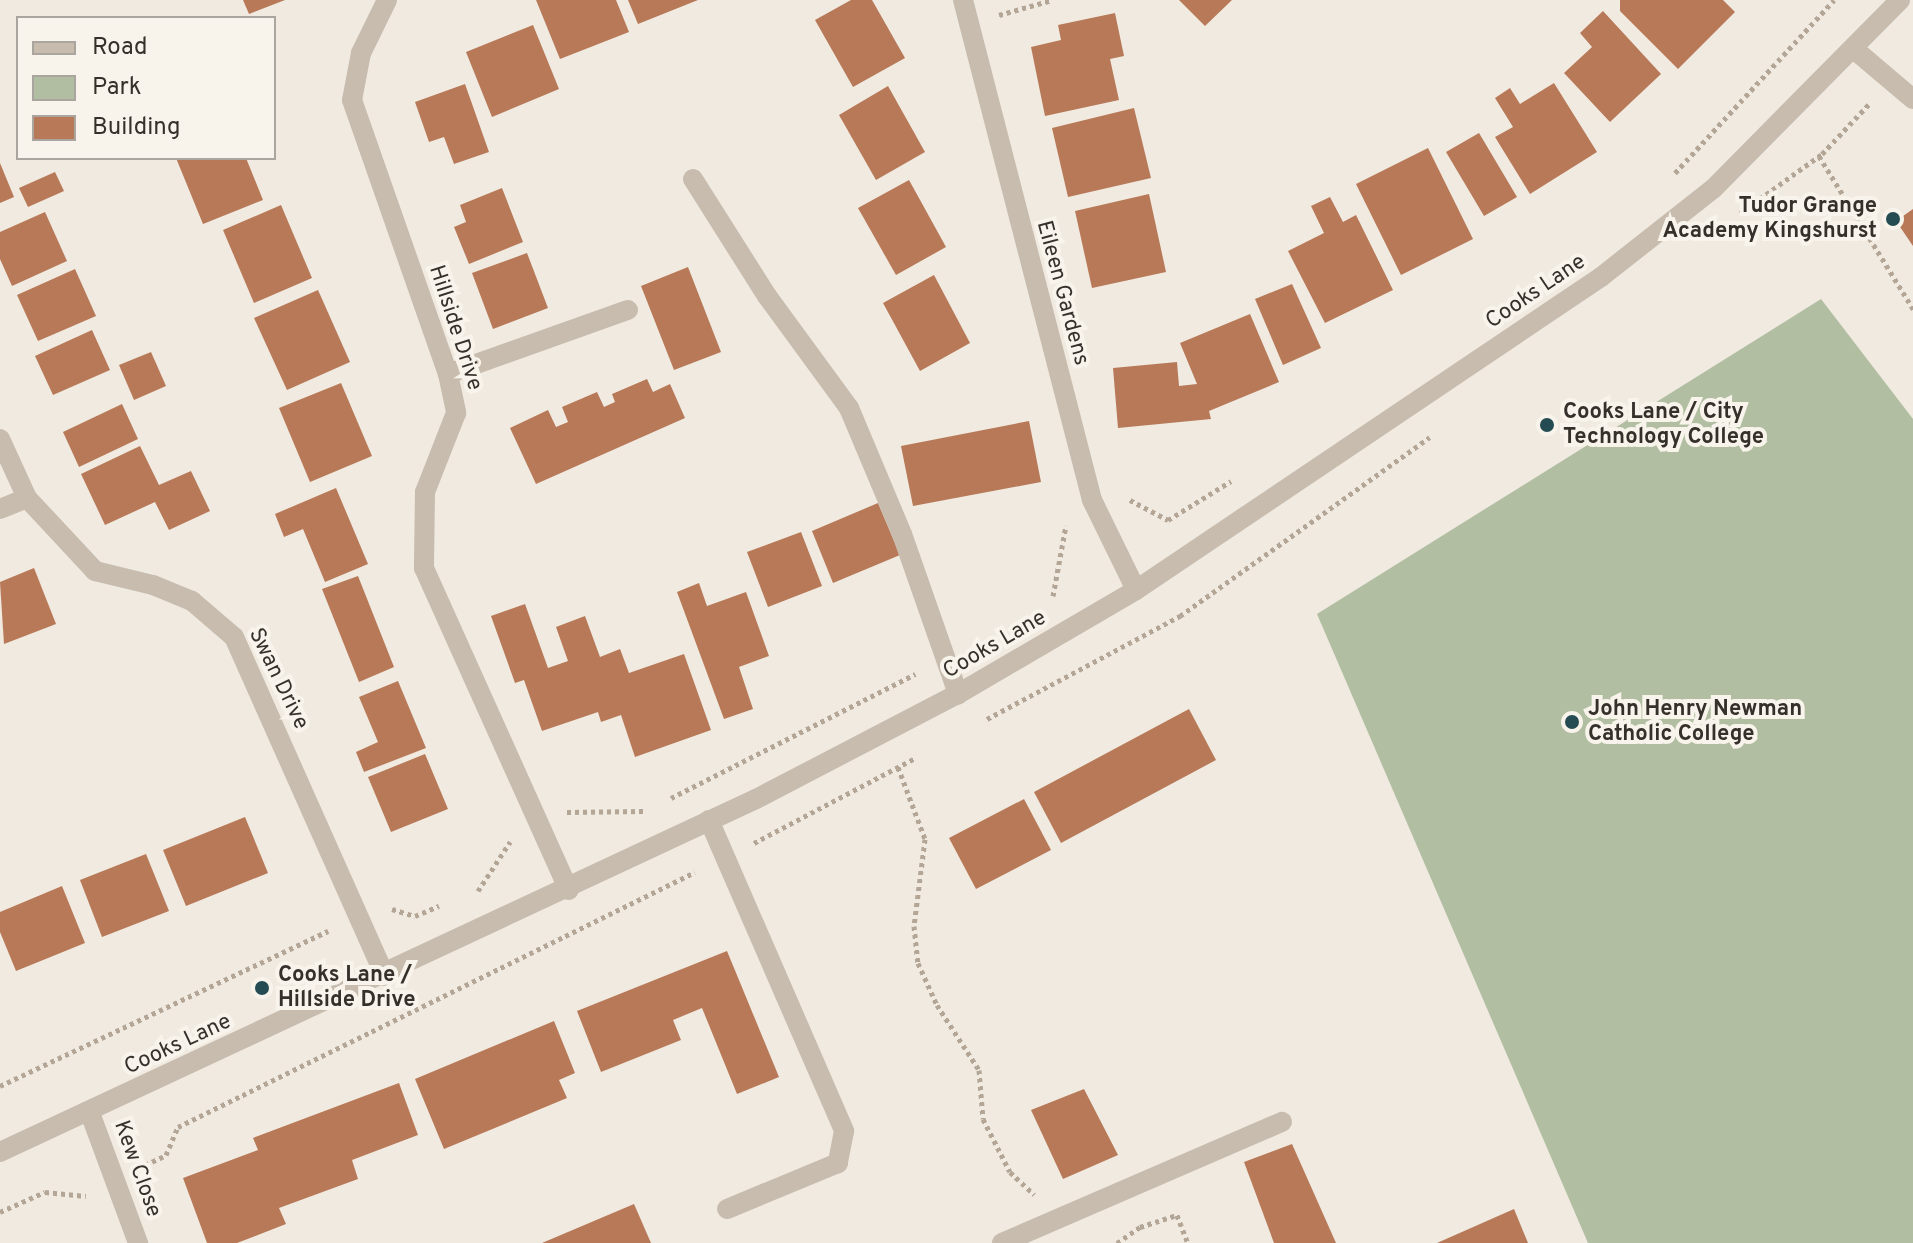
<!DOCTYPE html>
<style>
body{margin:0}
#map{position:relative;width:1913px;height:1243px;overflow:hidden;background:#f0eae0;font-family:Overpass,sans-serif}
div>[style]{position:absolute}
.green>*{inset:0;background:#b1bea1}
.building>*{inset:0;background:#b77957}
.path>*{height:5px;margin-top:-2.5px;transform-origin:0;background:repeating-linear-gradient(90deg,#b3a697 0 4px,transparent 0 8px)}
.minor>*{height:20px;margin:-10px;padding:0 10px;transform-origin:10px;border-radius:10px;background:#c7bcad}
.dots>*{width:22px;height:22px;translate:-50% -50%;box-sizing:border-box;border:4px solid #f8f4ec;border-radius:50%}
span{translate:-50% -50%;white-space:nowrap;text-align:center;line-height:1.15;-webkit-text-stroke:8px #f8f4ec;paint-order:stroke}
.poi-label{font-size:22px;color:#36302b;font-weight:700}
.right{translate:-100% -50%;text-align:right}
.left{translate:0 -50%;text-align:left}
.street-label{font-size:22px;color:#36302b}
.legend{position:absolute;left:16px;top:16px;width:260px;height:144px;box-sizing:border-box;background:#f8f4ec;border:2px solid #aaa69f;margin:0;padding:10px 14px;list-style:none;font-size:24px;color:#36302b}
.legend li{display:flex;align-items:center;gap:16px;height:40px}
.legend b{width:40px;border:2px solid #aaa69f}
</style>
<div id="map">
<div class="green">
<i style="clip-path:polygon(1821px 299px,1913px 419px,1913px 1243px,1588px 1243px,1317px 614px)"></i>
</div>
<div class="building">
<i style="clip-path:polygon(243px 0,285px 0,249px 14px)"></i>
<i style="clip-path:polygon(536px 0,616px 0,629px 32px,560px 59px)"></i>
<i style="clip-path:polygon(628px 0,698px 0,638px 24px)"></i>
<i style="clip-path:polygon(851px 0,872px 0,905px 58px,853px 87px,815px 20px)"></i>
<i style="clip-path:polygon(1179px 0,1232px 0,1205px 26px)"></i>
<i style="clip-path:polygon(1620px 0,1723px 0,1735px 12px,1678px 69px,1620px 11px)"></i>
<i style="clip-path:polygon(1603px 11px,1661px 74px,1610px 122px,1564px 73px,1592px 47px,1580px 33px)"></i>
<i style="clip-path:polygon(1115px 13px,1124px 56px,1110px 59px,1119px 100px,1045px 116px,1031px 47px,1061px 40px,1058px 25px)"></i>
<i style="clip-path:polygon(533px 25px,559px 89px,492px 117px,466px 52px)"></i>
<i style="clip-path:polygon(1554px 83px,1597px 152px,1530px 194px,1495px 137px,1513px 127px,1495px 98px,1510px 88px,1520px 104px)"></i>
<i style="clip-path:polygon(465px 84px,489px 152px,454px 164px,444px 137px,429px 142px,415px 102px)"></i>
<i style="clip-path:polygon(888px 86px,925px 152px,876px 180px,839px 115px)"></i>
<i style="clip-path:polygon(1134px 108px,1151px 178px,1068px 197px,1052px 128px)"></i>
<i style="clip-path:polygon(1479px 133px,1517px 197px,1484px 216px,1446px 152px)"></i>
<i style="clip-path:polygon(1428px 148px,1473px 239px,1401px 275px,1356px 184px)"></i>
<i style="clip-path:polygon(176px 158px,246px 158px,263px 200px,203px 224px)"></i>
<i style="clip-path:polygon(0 163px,14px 197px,0 203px)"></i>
<i style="clip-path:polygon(55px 172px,64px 191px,28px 207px,19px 188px)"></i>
<i style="clip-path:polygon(909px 180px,946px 247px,896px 275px,858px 208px)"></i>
<i style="clip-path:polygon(502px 188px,523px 242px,469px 264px,454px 227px,466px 222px,460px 205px)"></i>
<i style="clip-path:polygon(1149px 194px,1166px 272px,1092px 288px,1075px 211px)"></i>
<i style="clip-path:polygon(1330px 197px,1343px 222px,1356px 215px,1393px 290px,1325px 323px,1288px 251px,1324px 233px,1311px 206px)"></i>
<i style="clip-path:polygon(281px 205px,312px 278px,254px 303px,223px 230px)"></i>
<i style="clip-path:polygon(1913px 209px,1913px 246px,1896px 221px)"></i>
<i style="clip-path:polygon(45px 212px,67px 261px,12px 286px,0 259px,0 232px)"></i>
<i style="clip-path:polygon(527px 253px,548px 308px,493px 329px,472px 273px)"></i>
<i style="clip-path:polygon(688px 267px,721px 352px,674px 370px,641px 286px)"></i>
<i style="clip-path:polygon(75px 269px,96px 316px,38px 341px,17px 295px)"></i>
<i style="clip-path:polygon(934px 275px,970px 343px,920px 371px,883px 303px)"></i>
<i style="clip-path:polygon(1292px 284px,1321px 348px,1283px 365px,1255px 299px)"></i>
<i style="clip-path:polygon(318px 290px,350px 362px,287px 390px,254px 318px)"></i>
<i style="clip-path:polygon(1250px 314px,1279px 382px,1209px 411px,1211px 419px,1118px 428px,1113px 368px,1177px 362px,1179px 386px,1197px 384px,1180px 343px)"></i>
<i style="clip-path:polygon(92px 330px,110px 370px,53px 395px,35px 356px)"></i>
<i style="clip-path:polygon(151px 352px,166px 386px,134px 400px,119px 365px)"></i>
<i style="clip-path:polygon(647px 379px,653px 392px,670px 384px,685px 418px,536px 484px,510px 428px,548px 410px,556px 427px,568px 422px,562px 407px,597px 392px,604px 407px,615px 402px,612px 394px)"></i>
<i style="clip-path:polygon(341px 383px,372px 456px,310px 482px,279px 408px)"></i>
<i style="clip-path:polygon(122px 404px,138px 439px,79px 467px,63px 432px)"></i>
<i style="clip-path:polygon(1029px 421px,1041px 482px,913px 506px,901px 446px)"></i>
<i style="clip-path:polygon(140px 446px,159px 485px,191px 471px,210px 511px,169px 530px,155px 502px,105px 525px,81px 474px)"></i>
<i style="clip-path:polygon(336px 488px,368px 564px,325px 582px,303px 529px,284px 537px,275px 514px)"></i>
<i style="clip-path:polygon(878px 503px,900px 555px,833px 583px,812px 531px)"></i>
<i style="clip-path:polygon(801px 532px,822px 586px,768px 607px,747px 552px)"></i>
<i style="clip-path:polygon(34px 568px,56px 624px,4px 644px,0 582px)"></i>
<i style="clip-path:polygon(358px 576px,394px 667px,359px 682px,322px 589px)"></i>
<i style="clip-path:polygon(699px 583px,707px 606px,746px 592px,769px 656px,739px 667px,753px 709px,724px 719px,677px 592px)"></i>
<i style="clip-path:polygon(525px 604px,548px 668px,568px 661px,556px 627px,585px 616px,600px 657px,620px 649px,629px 673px,684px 654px,711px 730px,635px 757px,621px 715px,601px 722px,598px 712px,542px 731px,524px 680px,515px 683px,491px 616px)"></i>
<i style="clip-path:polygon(398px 681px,426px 748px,364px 772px,356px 752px,378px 742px,359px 697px)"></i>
<i style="clip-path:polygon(1189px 709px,1216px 760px,1061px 843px,1034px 792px)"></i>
<i style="clip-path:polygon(425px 754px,448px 809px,391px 832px,368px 777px)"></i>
<i style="clip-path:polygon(1024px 799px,1051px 850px,976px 889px,949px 838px)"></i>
<i style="clip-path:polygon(245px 817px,268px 873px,186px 906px,163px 850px)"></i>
<i style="clip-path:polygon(146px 854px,169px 911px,102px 937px,80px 880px)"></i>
<i style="clip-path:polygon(62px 886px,85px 943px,16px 971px,0 932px,0 912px)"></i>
<i style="clip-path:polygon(727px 951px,779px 1077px,737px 1094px,702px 1008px,673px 1020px,681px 1040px,601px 1072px,577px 1011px)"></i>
<i style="clip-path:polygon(554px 1021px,575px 1073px,559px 1080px,567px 1098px,444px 1149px,415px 1079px)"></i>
<i style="clip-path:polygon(399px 1083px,418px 1135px,352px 1160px,358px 1179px,279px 1208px,286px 1224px,237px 1243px,207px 1243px,183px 1178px,258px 1150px,253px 1138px)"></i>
<i style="clip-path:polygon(1084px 1089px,1118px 1155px,1063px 1179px,1031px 1110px)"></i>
<i style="clip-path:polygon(1292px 1144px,1336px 1243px,1274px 1243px,1244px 1162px)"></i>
<i style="clip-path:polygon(634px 1204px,651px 1243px,542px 1243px)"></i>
<i style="clip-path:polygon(1514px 1209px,1528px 1243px,1437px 1243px)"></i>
</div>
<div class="path">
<i style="left:999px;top:15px;width:55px;rotate:-15.8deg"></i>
<i style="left:1819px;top:156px;width:180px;rotate:58.4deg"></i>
<i style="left:1675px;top:173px;width:235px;rotate:-47.4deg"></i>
<i style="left:1740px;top:213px;width:101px;rotate:-35.7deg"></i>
<i style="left:1822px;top:154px;width:69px;rotate:-46.8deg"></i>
<i style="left:1130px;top:500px;width:43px;rotate:27.8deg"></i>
<i style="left:1168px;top:520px;width:74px;rotate:-31.8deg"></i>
<i style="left:1053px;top:596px;width:72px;rotate:-79.6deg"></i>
<i style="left:987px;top:719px;width:219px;rotate:-28.1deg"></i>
<i style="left:1180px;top:616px;width:307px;rotate:-35.6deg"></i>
<i style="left:898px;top:767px;width:77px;rotate:69.4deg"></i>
<i style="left:925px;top:839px;width:88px;rotate:97.2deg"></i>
<i style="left:914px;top:926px;width:37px;rotate:84deg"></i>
<i style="left:918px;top:963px;width:46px;rotate:65.7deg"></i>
<i style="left:937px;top:1005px;width:77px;rotate:57.1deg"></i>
<i style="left:979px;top:1070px;width:49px;rotate:85.3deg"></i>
<i style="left:983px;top:1119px;width:59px;rotate:63deg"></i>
<i style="left:1010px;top:1172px;width:33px;rotate:43deg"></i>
<i style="left:671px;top:798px;width:274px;rotate:-26.9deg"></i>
<i style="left:567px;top:812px;width:77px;rotate:-0.7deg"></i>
<i style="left:754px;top:843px;width:182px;rotate:-27.8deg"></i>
<i style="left:478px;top:891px;width:59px;rotate:-56.9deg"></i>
<i style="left:392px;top:909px;width:24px;rotate:17deg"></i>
<i style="left:415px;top:916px;width:26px;rotate:-23deg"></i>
<i style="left:0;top:1086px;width:363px;rotate:-25.3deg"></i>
<i style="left:145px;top:1165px;width:23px;rotate:-25deg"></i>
<i style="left:166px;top:1155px;width:30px;rotate:-67deg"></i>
<i style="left:178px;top:1127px;width:576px;rotate:-26.25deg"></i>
<i style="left:0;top:1212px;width:49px;rotate:-24deg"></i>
<i style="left:45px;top:1192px;width:41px;rotate:5.6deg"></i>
<i style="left:1117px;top:1243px;width:28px;rotate:-35deg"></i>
<i style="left:1140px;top:1227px;width:39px;rotate:-18deg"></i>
<i style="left:1177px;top:1215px;width:30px;rotate:69deg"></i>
</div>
<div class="minor">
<i style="left:387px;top:0;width:59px;rotate:116.1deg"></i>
<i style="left:361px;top:53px;width:48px;rotate:100.8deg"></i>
<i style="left:352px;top:100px;width:290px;rotate:70.7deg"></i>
<i style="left:448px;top:374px;width:40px;rotate:78deg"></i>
<i style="left:456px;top:413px;width:85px;rotate:111.4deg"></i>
<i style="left:425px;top:492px;width:76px;rotate:90.8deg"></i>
<i style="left:424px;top:568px;width:353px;rotate:65.8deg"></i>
<i style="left:963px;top:0;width:516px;rotate:75.53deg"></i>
<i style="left:1092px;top:500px;width:100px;rotate:63.9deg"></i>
<i style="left:1855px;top:50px;width:76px;rotate:40.2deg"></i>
<i style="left:693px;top:179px;width:138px;rotate:57.7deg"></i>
<i style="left:767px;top:296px;width:139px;rotate:53.8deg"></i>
<i style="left:849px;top:408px;width:137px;rotate:67.2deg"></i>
<i style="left:902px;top:534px;width:170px;rotate:70.7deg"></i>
<i style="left:448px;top:374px;width:191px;rotate:-19.6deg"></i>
<i style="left:0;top:439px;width:65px;rotate:65.4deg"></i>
<i style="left:0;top:509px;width:29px;rotate:-22deg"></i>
<i style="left:27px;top:498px;width:100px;rotate:47deg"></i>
<i style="left:95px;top:571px;width:60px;rotate:13.6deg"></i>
<i style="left:153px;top:585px;width:42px;rotate:22.3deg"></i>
<i style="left:192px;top:601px;width:55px;rotate:40.6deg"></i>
<i style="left:234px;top:637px;width:371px;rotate:66deg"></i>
<i style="left:709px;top:820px;width:339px;rotate:66.5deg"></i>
<i style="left:844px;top:1131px;width:33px;rotate:101deg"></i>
<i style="left:838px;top:1163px;width:120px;rotate:157.5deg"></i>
<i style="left:90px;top:1113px;width:139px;rotate:69.7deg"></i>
<i style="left:0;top:1152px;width:834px;rotate:-25.03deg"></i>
<i style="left:756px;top:799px;width:228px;rotate:-27.5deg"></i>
<i style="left:958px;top:694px;width:206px;rotate:-30.3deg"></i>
<i style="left:1136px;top:590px;width:561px;rotate:-33.95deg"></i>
<i style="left:1601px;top:277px;width:142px;rotate:-38.2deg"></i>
<i style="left:1713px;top:189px;width:266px;rotate:-45.3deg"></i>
<i style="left:1002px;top:1243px;width:305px;rotate:-23.4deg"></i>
</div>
<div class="dots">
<i style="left:1893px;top:219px;background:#254b53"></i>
<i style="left:1547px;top:425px;background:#254b53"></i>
<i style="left:1572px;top:722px;background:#254b53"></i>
<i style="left:262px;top:988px;background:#254b53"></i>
</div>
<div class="poi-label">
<span class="right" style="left:1877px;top:219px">Tudor Grange<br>Academy Kingshurst</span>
<span class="left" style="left:1563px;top:425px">Cooks Lane / City<br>Technology College</span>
<span class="left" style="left:1588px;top:722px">John Henry Newman<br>Catholic College</span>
<span class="left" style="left:278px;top:988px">Cooks Lane /<br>Hillside Drive</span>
</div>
<div class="street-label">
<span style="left:1536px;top:292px;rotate:-34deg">Cooks Lane</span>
<span style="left:1062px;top:293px;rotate:75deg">Eileen Gardens</span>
<span style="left:455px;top:328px;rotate:72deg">Hillside Drive</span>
<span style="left:995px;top:645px;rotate:-30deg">Cooks Lane</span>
<span style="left:278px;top:679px;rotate:64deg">Swan Drive</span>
<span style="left:178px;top:1045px;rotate:-25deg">Cooks Lane</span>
<span style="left:137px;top:1169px;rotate:70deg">Kew Close</span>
</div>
<ul class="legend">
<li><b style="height:10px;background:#c7bcad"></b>Road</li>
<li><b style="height:22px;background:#b1bea1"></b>Park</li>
<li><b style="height:22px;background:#b77957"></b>Building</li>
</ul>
</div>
